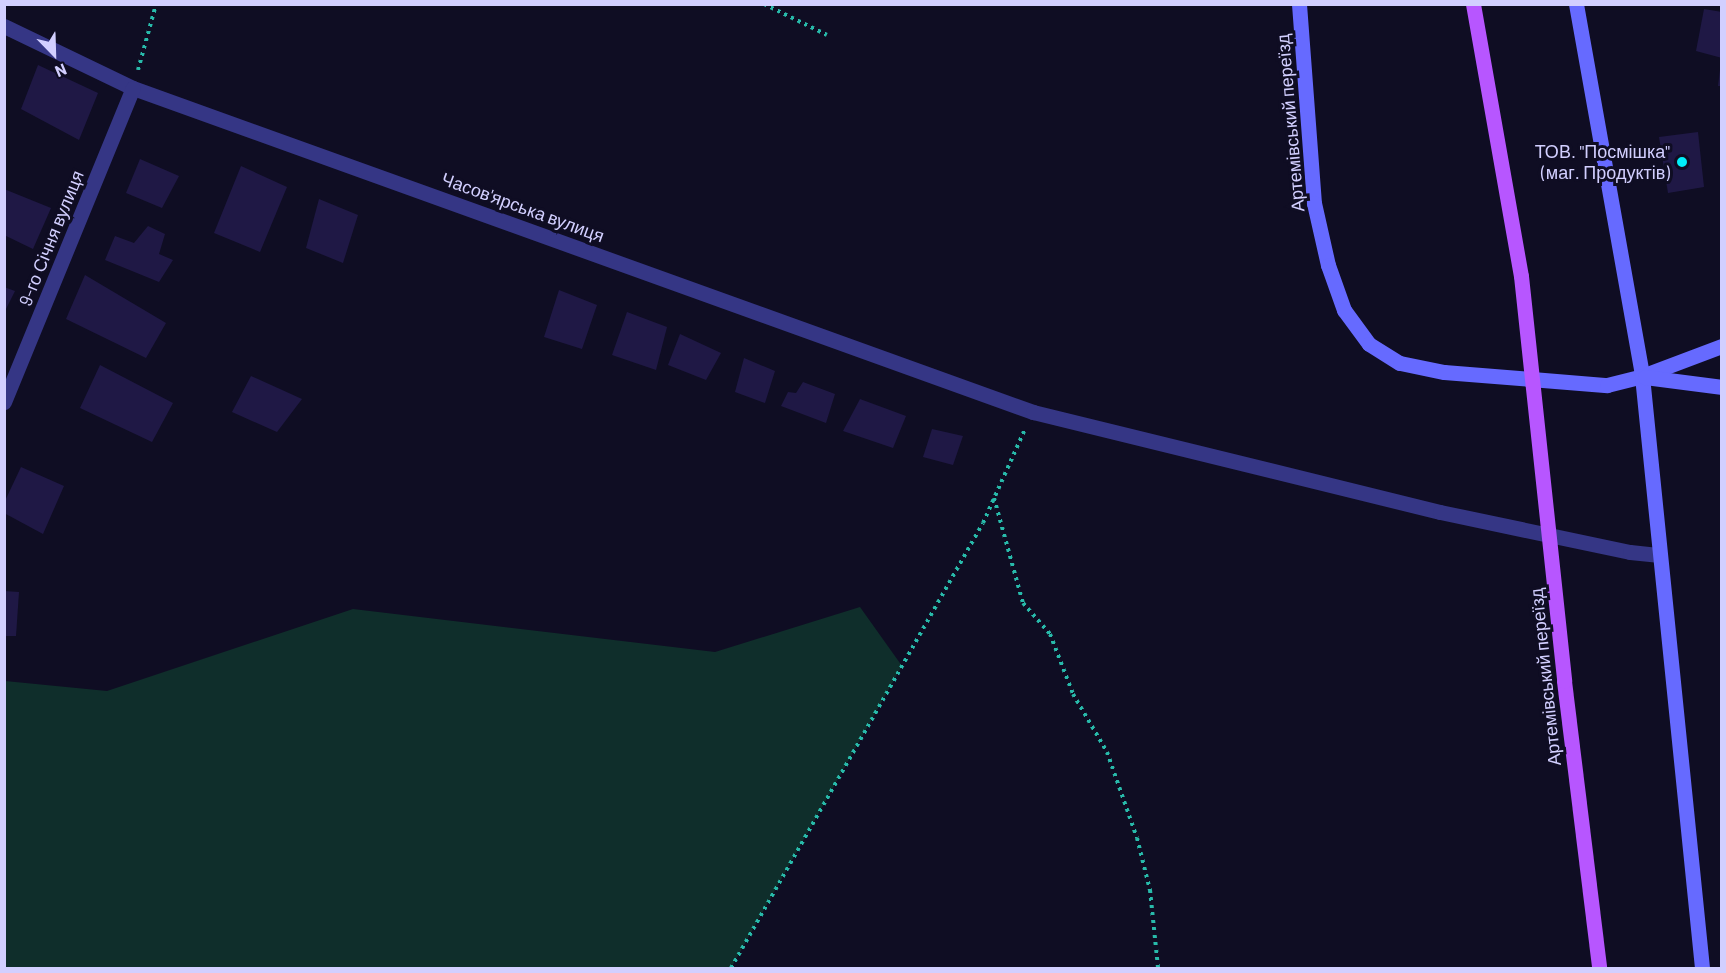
<!DOCTYPE html>
<meta charset="utf-8">
<style>
body{margin:0}
#map{position:relative;width:1726px;height:973px;overflow:hidden;background:#0f0d23;font-family:Barlow,sans-serif}
div>[style]{position:absolute}
.green>*{inset:0;background:#0f2e2b}
.building>*{inset:0;background:#1f1845}
.path>*{height:4px;margin-top:-2px;transform-origin:0;background:repeating-linear-gradient(90deg,#28baaa 0 3px,transparent 0 7.5px)}
.street>*{height:15px;margin:-7.5px;padding:0 7.5px;transform-origin:7.5px;border-radius:7.5px;background:#353685}
.secondary>*{height:15px;margin:-7.5px;padding:0 7.5px;transform-origin:7.5px;border-radius:7.5px;background:#666aff}
.primary>*{height:15px;margin:-7.5px;padding:0 7.5px;transform-origin:7.5px;border-radius:7.5px;background:#b756ff}
.primary-bridge>*{height:15px;margin:-7.5px;padding:0 7.5px;transform-origin:7.5px;border-radius:7.5px;background:#b756ff}
.dots>*{width:16px;height:16px;translate:-50% -50%;box-sizing:border-box;border:3px solid #0f0d23;border-radius:50%}
span{translate:-50% -50%;white-space:nowrap;text-align:center;line-height:1.15;-webkit-text-stroke:6px #0f0d23;paint-order:stroke}
.street-label{font-size:18px;color:#d2cfff}
.poi-label{font-size:18px;color:#d2cfff}
.right{translate:-100% -50%;text-align:right}
.frame{position:absolute;inset:0;border:6px solid #d2cfff;pointer-events:none}
.north{position:absolute;left:24px;top:24px;width:60px;height:60px;-webkit-text-stroke:4px #0f0d23;paint-order:stroke;rotate:157deg;font-size:16px;font-weight:700;line-height:24px;text-align:center;color:#d2cfff}
.north::after{content:'';display:block;margin:auto;width:21px;height:27px;background:#d2cfff;clip-path:polygon(50% 0,100% 100%,50% 72%,0 100%)}
</style>
<div id="map">
<div class="green">
<i style="clip-path:polygon(860px 607px,902px 666px,731px 968px,5px 968px,5px 681px,107px 691px,353px 609px,715px 652px)"></i>
</div>
<div class="building">
<i style="clip-path:polygon(1704px 9px,1722px 12px,1722px 58px,1696px 51px)"></i>
<i style="clip-path:polygon(38px 65px,98px 93px,79px 140px,21px 109px)"></i>
<i style="clip-path:polygon(1720px 70px,1722px 70px,1722px 86px,1718px 86px)"></i>
<i style="clip-path:polygon(1698px 132px,1704px 187px,1668px 193px,1659px 137px)"></i>
<i style="clip-path:polygon(140px 159px,179px 176px,162px 208px,126px 193px)"></i>
<i style="clip-path:polygon(241px 166px,287px 187px,260px 252px,214px 233px)"></i>
<i style="clip-path:polygon(4px 189px,51px 208px,33px 249px,4px 235px)"></i>
<i style="clip-path:polygon(319px 199px,358px 215px,343px 263px,306px 248px)"></i>
<i style="clip-path:polygon(148px 226px,165px 234px,159px 254px,173px 260px,159px 282px,105px 260px,115px 236px,134px 243px)"></i>
<i style="clip-path:polygon(85px 275px,166px 323px,146px 358px,66px 319px)"></i>
<i style="clip-path:polygon(4px 287px,15px 291px,4px 313px)"></i>
<i style="clip-path:polygon(559px 290px,597px 305px,582px 349px,544px 337px)"></i>
<i style="clip-path:polygon(627px 312px,667px 327px,656px 370px,612px 355px)"></i>
<i style="clip-path:polygon(680px 334px,721px 353px,706px 380px,668px 365px)"></i>
<i style="clip-path:polygon(744px 358px,775px 371px,765px 403px,735px 392px)"></i>
<i style="clip-path:polygon(100px 365px,173px 403px,152px 442px,80px 408px)"></i>
<i style="clip-path:polygon(251px 376px,302px 399px,277px 432px,232px 412px)"></i>
<i style="clip-path:polygon(803px 382px,835px 394px,826px 423px,781px 406px,788px 392px,796px 393px)"></i>
<i style="clip-path:polygon(860px 399px,906px 416px,893px 448px,843px 431px)"></i>
<i style="clip-path:polygon(932px 429px,963px 436px,953px 465px,923px 457px)"></i>
<i style="clip-path:polygon(21px 467px,64px 486px,43px 534px,4px 513px,4px 503px)"></i>
<i style="clip-path:polygon(4px 591px,19px 592px,16px 636px,4px 636px)"></i>
</div>
<div class="path">
<i style="left:764px;top:4px;width:70px;rotate:26.2deg"></i>
<i style="left:138px;top:70px;width:68px;rotate:-74.7deg"></i>
<i style="left:994px;top:498px;width:109px;rotate:74.6deg"></i>
<i style="left:1023px;top:603px;width:41px;rotate:48.9deg"></i>
<i style="left:1050px;top:634px;width:64px;rotate:69deg"></i>
<i style="left:1073px;top:694px;width:67px;rotate:59.6deg"></i>
<i style="left:1107px;top:752px;width:91px;rotate:70.8deg"></i>
<i style="left:1137px;top:838px;width:54px;rotate:76deg"></i>
<i style="left:1150px;top:890px;width:78px;rotate:84.1deg"></i>
<i style="left:731px;top:968px;width:511px;rotate:-60.48deg"></i>
<i style="left:983px;top:523px;width:103px;rotate:-65.9deg"></i>
</div>
<div class="street">
<i style="left:4px;top:26px;width:143px;rotate:25.7deg"></i>
<i style="left:133px;top:88px;width:957px;rotate:19.8deg"></i>
<i style="left:1033px;top:412px;width:419px;rotate:13.8deg"></i>
<i style="left:1440px;top:512px;width:194px;rotate:11.9deg"></i>
<i style="left:1630px;top:552px;width:30px;rotate:6deg"></i>
<i style="left:4px;top:402px;width:339px;rotate:-67.7deg"></i>
</div>
<div class="secondary">
<i style="left:1299px;top:4px;width:200px;rotate:85.7deg"></i>
<i style="left:1314px;top:203px;width:64px;rotate:77.3deg"></i>
<i style="left:1328px;top:265px;width:48px;rotate:70.4deg"></i>
<i style="left:1344px;top:310px;width:42px;rotate:53.7deg"></i>
<i style="left:1369px;top:344px;width:36px;rotate:32deg"></i>
<i style="left:1400px;top:363px;width:45px;rotate:11.6deg"></i>
<i style="left:1444px;top:372px;width:164px;rotate:4.6deg"></i>
<i style="left:1607px;top:385px;width:36px;rotate:-14deg"></i>
<i style="left:1642px;top:376px;width:85px;rotate:-20.6deg"></i>
<i style="left:1576px;top:4px;width:378px;rotate:79.9deg"></i>
<i style="left:1642px;top:376px;width:595px;rotate:84.21deg"></i>
<i style="left:1645px;top:377px;width:78px;rotate:7.4deg"></i>
</div>
<div class="primary">
<i style="left:1473px;top:4px;width:276px;rotate:80deg"></i>
<i style="left:1564px;top:681px;width:289px;rotate:83deg"></i>
</div>
<div class="primary-bridge">
<i style="left:1521px;top:276px;width:407px;rotate:83.9deg"></i>
</div>
<div class="dots">
<i style="left:1682px;top:162px;background:#00eefa"></i>
</div>
<div class="street-label">
<span style="left:1290px;top:123px;rotate:-95deg">Артемівський переїзд</span>
<span style="left:523px;top:207px;rotate:20deg">Часов'ярська вулиця</span>
<span style="left:51px;top:238px;rotate:-68deg">9-го Січня вулиця</span>
<span style="left:1545px;top:677px;rotate:-96deg">Артемівський переїзд</span>
</div>
<div class="poi-label">
<span class="right" style="left:1670px;top:162px">ТОВ. "Посмішка"<br>(маг. Продуктів)</span>
</div>
<div class="frame"></div>
<div class="north">N</div>
</div>
